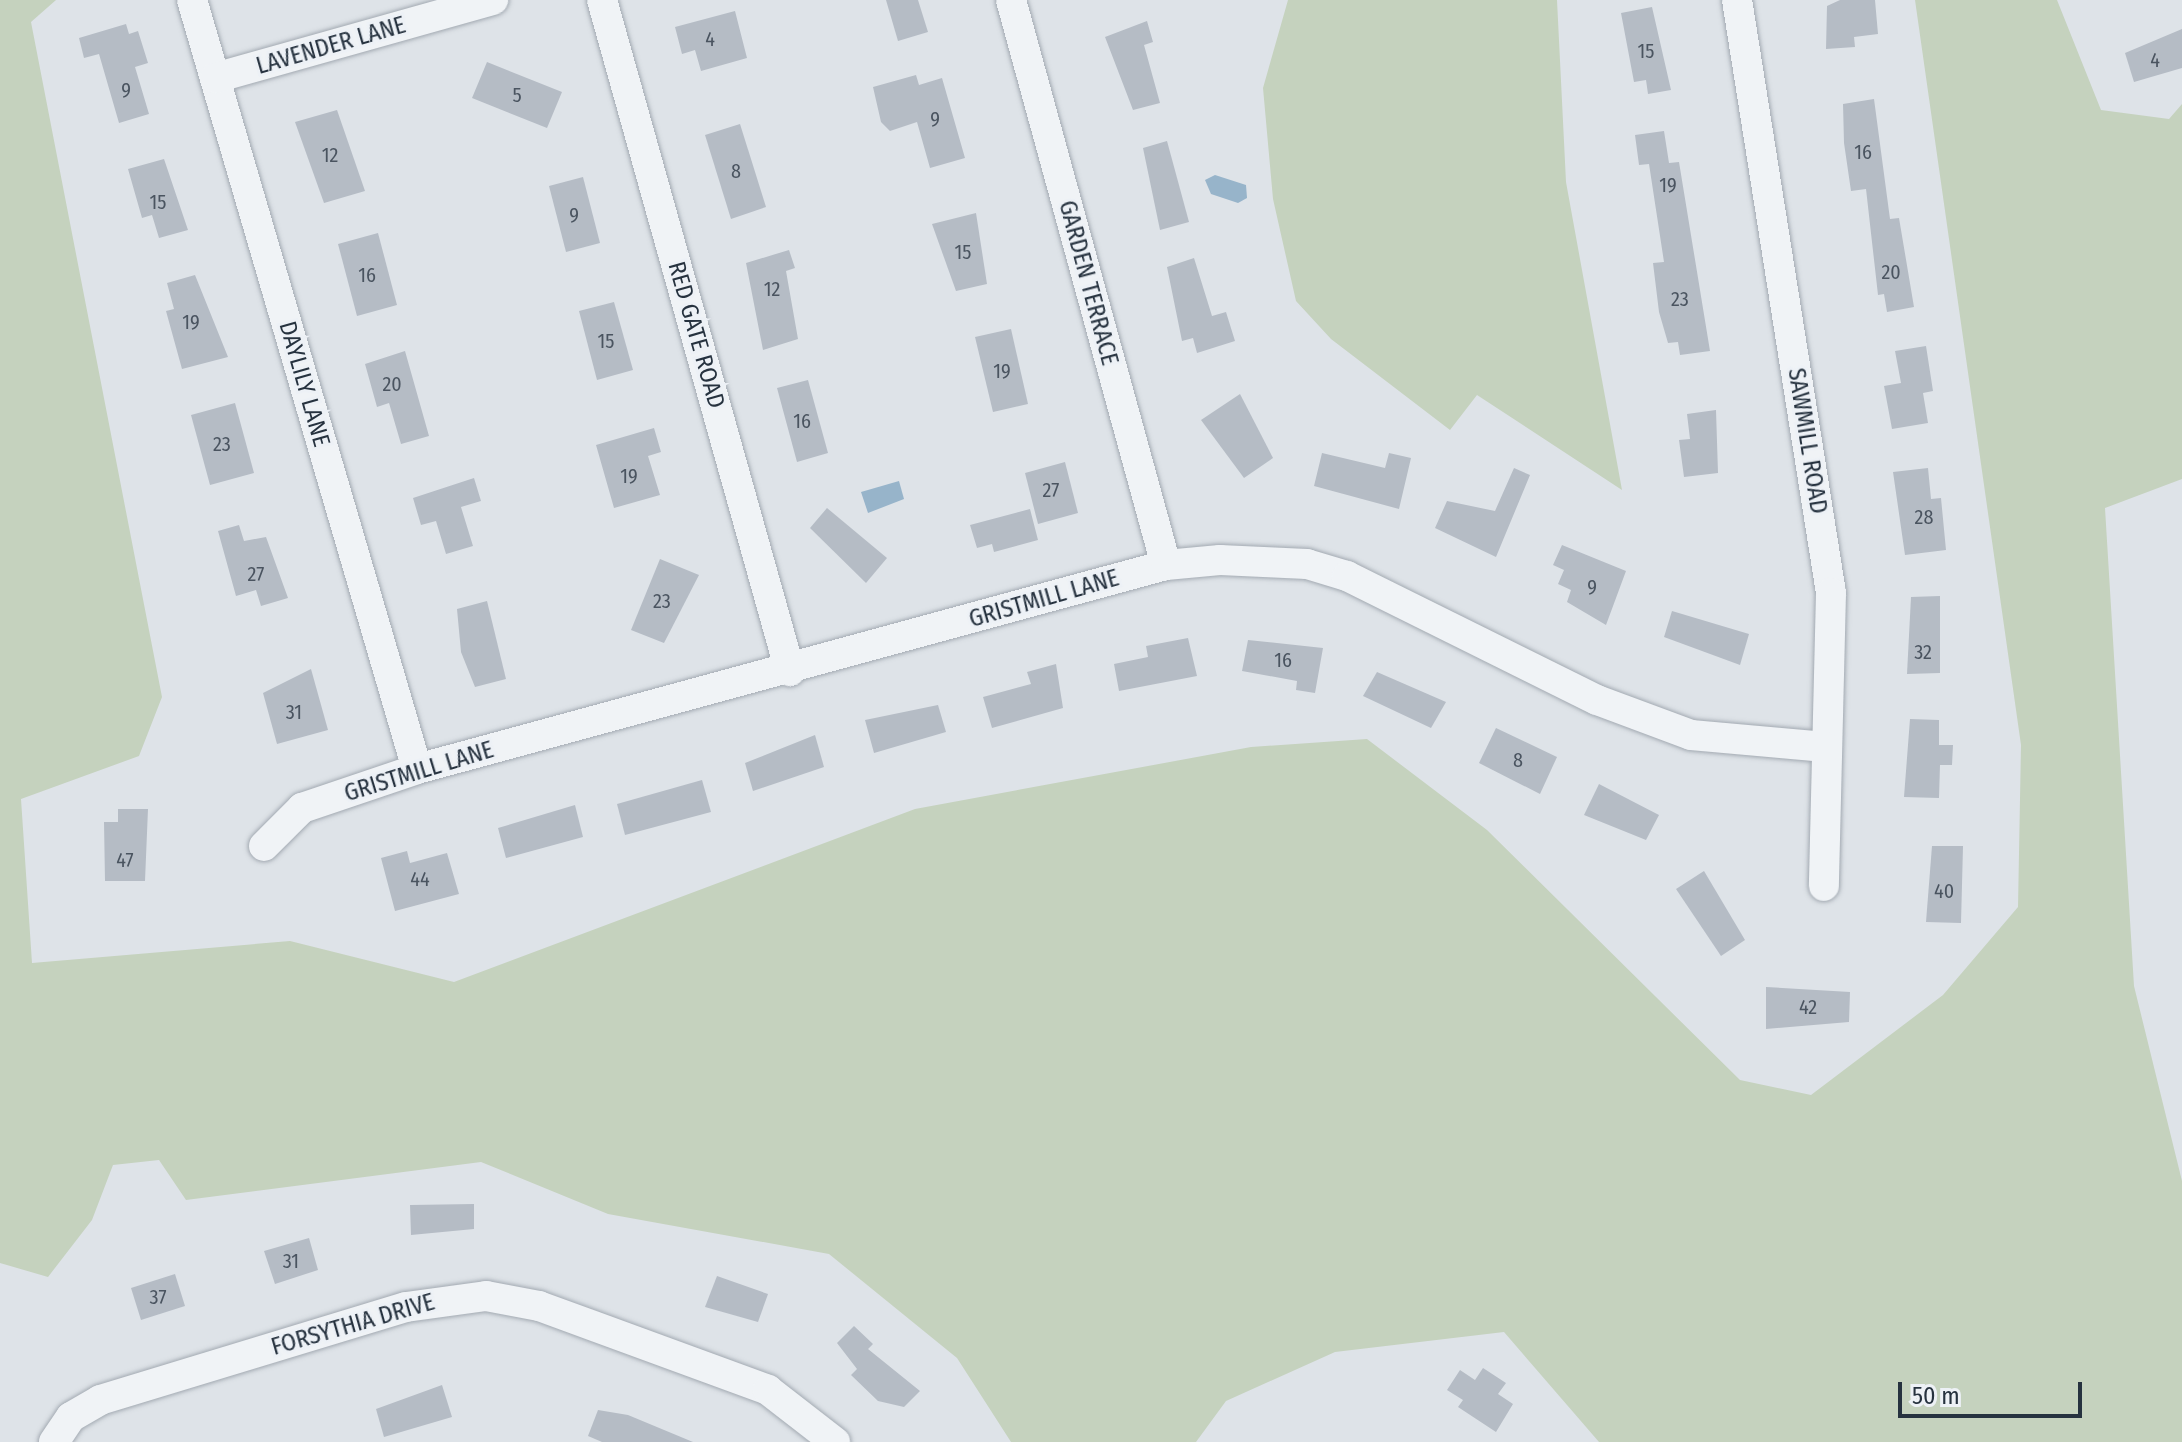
<!DOCTYPE html>
<style>
body{margin:0}
#map{position:relative;width:2182px;height:1442px;overflow:hidden;background:#dee3e8;font-family:"Fira Sans Condensed",sans-serif}
div>[style]{position:absolute}
.green>*{inset:0;background:#c5d2be}
.water>*{inset:0;background:#97b4ca}
.building>*{inset:0;background:#b5bcc5}
.roads{filter:drop-shadow(0 0 2px #a3aab2) drop-shadow(0 0 2px #a3aab2)}
.minor>*{height:30px;margin:-15px;padding:0 15px;transform-origin:15px;border-radius:15px;background:#f0f3f6}
span{translate:-50% -50%;white-space:nowrap;text-align:center;line-height:1.15;-webkit-text-stroke:6px #edf1f6;paint-order:stroke}
.number-label{font-size:20px;color:#4a5460}
.number-label span{-webkit-text-stroke-width:0}
.street-label{font-size:24px;color:#26323f}
.scale{position:absolute;left:1898px;top:1382px;width:184px;height:36px;box-sizing:border-box;border:4px solid #26323f;border-top:0;padding-left:10px;font-size:24px;line-height:28px;white-space:nowrap;color:#26323f;-webkit-text-stroke:6px #edf1f6;paint-order:stroke}
</style>
<div id="map">
<div class="green">
<i style="clip-path:polygon(0 0,56px 0,31px 22px,162px 697px,139px 756px,21px 799px,32px 963px,290px 941px,454px 982px,915px 809px,1251px 747px,1367px 739px,1487px 830px,1740px 1080px,1811px 1095px,1943px 995px,2018px 907px,2021px 745px,1915px 0,2057px 0,2101px 110px,2169px 119px,2182px 104px,2182px 479px,2105px 508px,2134px 986px,2182px 1181px,2182px 1442px,1599px 1442px,1504px 1332px,1335px 1352px,1226px 1401px,1196px 1442px,1011px 1442px,957px 1358px,829px 1254px,608px 1214px,481px 1162px,186px 1200px,159px 1160px,113px 1165px,92px 1220px,48px 1277px,0 1263px)"></i>
<i style="clip-path:polygon(1288px 0,1557px 0,1566px 182px,1622px 490px,1477px 395px,1450px 430px,1331px 339px,1296px 301px,1273px 199px,1263px 88px)"></i>
</div>
<div class="water">
<i style="clip-path:polygon(1215px 175px,1246px 185px,1247px 198px,1238px 203px,1211px 194px,1205px 180px)"></i>
<i style="clip-path:polygon(899px 481px,904px 499px,868px 513px,861px 492px)"></i>
</div>
<div class="building">
<i style="clip-path:polygon(886px 0,918px 0,928px 32px,898px 41px)"></i>
<i style="clip-path:polygon(1840px 0,1875px 0,1878px 34px,1854px 37px,1855px 47px,1826px 49px,1827px 6px)"></i>
<i style="clip-path:polygon(1652px 7px,1671px 90px,1648px 94px,1646px 80px,1634px 82px,1621px 13px)"></i>
<i style="clip-path:polygon(735px 11px,747px 58px,701px 71px,695px 50px,682px 54px,675px 27px)"></i>
<i style="clip-path:polygon(1147px 21px,1153px 42px,1144px 45px,1160px 103px,1133px 110px,1105px 37px)"></i>
<i style="clip-path:polygon(126px 24px,129px 34px,138px 31px,148px 63px,135px 67px,149px 114px,119px 123px,99px 54px,84px 58px,79px 38px)"></i>
<i style="clip-path:polygon(2182px 29px,2182px 68px,2134px 82px,2125px 53px)"></i>
<i style="clip-path:polygon(487px 62px,562px 92px,547px 128px,472px 98px)"></i>
<i style="clip-path:polygon(916px 75px,919px 85px,942px 78px,965px 158px,930px 168px,917px 122px,890px 131px,881px 122px,873px 87px)"></i>
<i style="clip-path:polygon(1874px 99px,1890px 219px,1899px 218px,1914px 307px,1887px 312px,1884px 294px,1878px 295px,1866px 189px,1851px 191px,1844px 143px,1843px 104px)"></i>
<i style="clip-path:polygon(337px 110px,365px 191px,324px 203px,295px 122px)"></i>
<i style="clip-path:polygon(740px 124px,766px 207px,731px 219px,705px 135px)"></i>
<i style="clip-path:polygon(1664px 131px,1669px 163px,1679px 162px,1710px 351px,1680px 355px,1678px 342px,1668px 343px,1659px 312px,1653px 263px,1664px 262px,1649px 164px,1639px 165px,1635px 135px)"></i>
<i style="clip-path:polygon(1167px 141px,1189px 222px,1160px 230px,1143px 148px)"></i>
<i style="clip-path:polygon(164px 159px,188px 230px,159px 238px,152px 215px,142px 218px,128px 169px)"></i>
<i style="clip-path:polygon(583px 177px,600px 243px,566px 252px,549px 186px)"></i>
<i style="clip-path:polygon(976px 213px,987px 284px,956px 291px,932px 224px)"></i>
<i style="clip-path:polygon(378px 233px,397px 305px,357px 316px,338px 244px)"></i>
<i style="clip-path:polygon(789px 250px,795px 268px,786px 271px,798px 339px,763px 350px,746px 263px)"></i>
<i style="clip-path:polygon(1194px 258px,1212px 316px,1226px 312px,1235px 341px,1197px 353px,1193px 338px,1182px 341px,1167px 267px)"></i>
<i style="clip-path:polygon(195px 275px,228px 357px,182px 369px,166px 311px,174px 309px,167px 283px)"></i>
<i style="clip-path:polygon(614px 302px,633px 370px,597px 380px,579px 311px)"></i>
<i style="clip-path:polygon(1011px 329px,1028px 404px,993px 412px,975px 337px)"></i>
<i style="clip-path:polygon(1926px 346px,1933px 391px,1923px 393px,1928px 423px,1892px 429px,1884px 386px,1901px 383px,1895px 351px)"></i>
<i style="clip-path:polygon(405px 351px,429px 436px,401px 444px,389px 403px,377px 407px,365px 364px)"></i>
<i style="clip-path:polygon(808px 380px,828px 453px,797px 462px,777px 388px)"></i>
<i style="clip-path:polygon(1240px 394px,1273px 458px,1244px 478px,1201px 420px)"></i>
<i style="clip-path:polygon(235px 403px,254px 473px,210px 485px,191px 415px)"></i>
<i style="clip-path:polygon(1716px 410px,1718px 473px,1684px 477px,1679px 440px,1690px 439px,1687px 414px)"></i>
<i style="clip-path:polygon(654px 428px,661px 452px,648px 456px,660px 495px,614px 508px,596px 445px)"></i>
<i style="clip-path:polygon(1322px 453px,1385px 468px,1389px 453px,1411px 458px,1399px 509px,1314px 486px)"></i>
<i style="clip-path:polygon(1065px 462px,1078px 513px,1038px 524px,1025px 473px)"></i>
<i style="clip-path:polygon(1514px 468px,1530px 475px,1496px 557px,1435px 528px,1447px 501px,1495px 511px)"></i>
<i style="clip-path:polygon(1928px 468px,1931px 499px,1941px 498px,1946px 550px,1905px 555px,1893px 472px)"></i>
<i style="clip-path:polygon(474px 478px,481px 501px,461px 507px,473px 546px,446px 554px,436px 521px,421px 525px,413px 498px)"></i>
<i style="clip-path:polygon(827px 508px,887px 558px,866px 583px,810px 528px)"></i>
<i style="clip-path:polygon(1030px 509px,1038px 540px,994px 552px,992px 544px,977px 548px,970px 525px)"></i>
<i style="clip-path:polygon(239px 525px,244px 541px,266px 537px,288px 598px,261px 606px,256px 590px,236px 596px,218px 531px)"></i>
<i style="clip-path:polygon(1562px 545px,1626px 571px,1606px 625px,1567px 602px,1571px 590px,1558px 584px,1564px 570px,1553px 565px)"></i>
<i style="clip-path:polygon(660px 559px,699px 575px,664px 643px,631px 630px)"></i>
<i style="clip-path:polygon(1940px 596px,1940px 673px,1907px 674px,1911px 597px)"></i>
<i style="clip-path:polygon(487px 601px,506px 679px,475px 687px,461px 652px,457px 609px)"></i>
<i style="clip-path:polygon(1672px 611px,1749px 634px,1740px 665px,1664px 637px)"></i>
<i style="clip-path:polygon(1188px 638px,1197px 676px,1119px 691px,1114px 664px,1148px 657px,1146px 646px)"></i>
<i style="clip-path:polygon(1248px 640px,1323px 648px,1315px 693px,1296px 690px,1297px 681px,1242px 671px)"></i>
<i style="clip-path:polygon(1056px 664px,1063px 708px,992px 728px,983px 697px,1031px 684px,1027px 672px)"></i>
<i style="clip-path:polygon(311px 669px,328px 730px,277px 744px,263px 693px)"></i>
<i style="clip-path:polygon(1377px 672px,1446px 702px,1431px 728px,1363px 696px)"></i>
<i style="clip-path:polygon(938px 705px,946px 732px,874px 753px,865px 720px)"></i>
<i style="clip-path:polygon(1910px 719px,1939px 720px,1939px 745px,1953px 745px,1952px 765px,1940px 765px,1939px 798px,1904px 797px)"></i>
<i style="clip-path:polygon(1496px 728px,1557px 757px,1540px 794px,1479px 763px)"></i>
<i style="clip-path:polygon(815px 735px,824px 767px,753px 791px,745px 763px)"></i>
<i style="clip-path:polygon(702px 780px,711px 812px,625px 835px,617px 804px)"></i>
<i style="clip-path:polygon(1599px 784px,1659px 815px,1646px 840px,1584px 815px)"></i>
<i style="clip-path:polygon(575px 805px,583px 837px,506px 858px,498px 828px)"></i>
<i style="clip-path:polygon(118px 809px,148px 809px,145px 881px,105px 881px,104px 822px,118px 822px)"></i>
<i style="clip-path:polygon(1932px 846px,1963px 846px,1961px 923px,1926px 922px)"></i>
<i style="clip-path:polygon(407px 851px,410px 863px,447px 853px,459px 894px,395px 911px,381px 858px)"></i>
<i style="clip-path:polygon(1704px 871px,1745px 940px,1721px 956px,1676px 889px)"></i>
<i style="clip-path:polygon(1766px 987px,1850px 992px,1849px 1022px,1766px 1029px)"></i>
<i style="clip-path:polygon(474px 1204px,474px 1229px,411px 1235px,410px 1205px)"></i>
<i style="clip-path:polygon(309px 1238px,318px 1270px,275px 1284px,264px 1251px)"></i>
<i style="clip-path:polygon(175px 1274px,185px 1306px,141px 1320px,131px 1288px)"></i>
<i style="clip-path:polygon(717px 1276px,768px 1294px,758px 1322px,705px 1307px)"></i>
<i style="clip-path:polygon(854px 1326px,873px 1344px,868px 1349px,920px 1391px,904px 1407px,878px 1401px,851px 1375px,857px 1369px,837px 1343px)"></i>
<i style="clip-path:polygon(1483px 1368px,1506px 1383px,1498px 1394px,1513px 1404px,1496px 1432px,1458px 1407px,1463px 1400px,1447px 1390px,1460px 1370px,1475px 1380px)"></i>
<i style="clip-path:polygon(442px 1385px,452px 1417px,384px 1437px,376px 1409px)"></i>
<i style="clip-path:polygon(598px 1410px,628px 1415px,693px 1442px,602px 1442px,588px 1436px)"></i>
</div>
<div class="roads">
<div class="minor">
<i style="left:192px;top:0;width:801px;rotate:73.69deg"></i>
<i style="left:602px;top:0;width:697px;rotate:74.35deg"></i>
<i style="left:1011px;top:0;width:586px;rotate:74.66deg"></i>
<i style="left:1737px;top:0;width:600px;rotate:80.99deg"></i>
<i style="left:1831px;top:593px;width:293px;rotate:91.4deg"></i>
<i style="left:215px;top:78px;width:289px;rotate:-15.7deg"></i>
<i style="left:264px;top:846px;width:54px;rotate:-45deg"></i>
<i style="left:302px;top:808px;width:121px;rotate:-18.7deg"></i>
<i style="left:417px;top:769px;width:776px;rotate:-15.24deg"></i>
<i style="left:1166px;top:565px;width:54px;rotate:-5.3deg"></i>
<i style="left:1220px;top:560px;width:87px;rotate:2.6deg"></i>
<i style="left:1307px;top:564px;width:42px;rotate:16.7deg"></i>
<i style="left:1347px;top:576px;width:279px;rotate:26.4deg"></i>
<i style="left:1597px;top:700px;width:100px;rotate:20.4deg"></i>
<i style="left:1691px;top:735px;width:135px;rotate:5.1deg"></i>
<i style="left:54px;top:1442px;width:30px;rotate:-56deg"></i>
<i style="left:71px;top:1417px;width:34px;rotate:-30deg"></i>
<i style="left:100px;top:1400px;width:320px;rotate:-16.9deg"></i>
<i style="left:406px;top:1307px;width:81px;rotate:-7.8deg"></i>
<i style="left:486px;top:1296px;width:54px;rotate:10.7deg"></i>
<i style="left:539px;top:1306px;width:244px;rotate:20.1deg"></i>
<i style="left:768px;top:1390px;width:85px;rotate:37.8deg"></i>
</div>
</div>
<div class="number-label">
<span style="left:710px;top:39px">4</span>
<span style="left:1646px;top:51px">15</span>
<span style="left:2155px;top:60px">4</span>
<span style="left:126px;top:90px">9</span>
<span style="left:517px;top:95px">5</span>
<span style="left:935px;top:119px">9</span>
<span style="left:1863px;top:152px">16</span>
<span style="left:330px;top:155px">12</span>
<span style="left:736px;top:171px">8</span>
<span style="left:1668px;top:185px">19</span>
<span style="left:158px;top:202px">15</span>
<span style="left:574px;top:215px">9</span>
<span style="left:963px;top:252px">15</span>
<span style="left:1891px;top:272px">20</span>
<span style="left:367px;top:275px">16</span>
<span style="left:772px;top:289px">12</span>
<span style="left:1680px;top:299px">23</span>
<span style="left:191px;top:322px">19</span>
<span style="left:606px;top:341px">15</span>
<span style="left:1002px;top:371px">19</span>
<span style="left:392px;top:384px">20</span>
<span style="left:802px;top:421px">16</span>
<span style="left:222px;top:444px">23</span>
<span style="left:629px;top:476px">19</span>
<span style="left:1051px;top:490px">27</span>
<span style="left:1924px;top:517px">28</span>
<span style="left:256px;top:574px">27</span>
<span style="left:1592px;top:587px">9</span>
<span style="left:662px;top:601px">23</span>
<span style="left:1923px;top:652px">32</span>
<span style="left:1283px;top:660px">16</span>
<span style="left:294px;top:712px">31</span>
<span style="left:1518px;top:760px">8</span>
<span style="left:125px;top:860px">47</span>
<span style="left:420px;top:879px">44</span>
<span style="left:1944px;top:891px">40</span>
<span style="left:1808px;top:1007px">42</span>
<span style="left:291px;top:1261px">31</span>
<span style="left:158px;top:1297px">37</span>
</div>
<div class="street-label">
<span style="left:331px;top:46px;rotate:-16deg">LAVENDER LANE</span>
<span style="left:1088px;top:283px;rotate:75deg">GARDEN TERRACE</span>
<span style="left:696px;top:335px;rotate:74deg">RED GATE ROAD</span>
<span style="left:304px;top:384px;rotate:74deg">DAYLILY LANE</span>
<span style="left:1807px;top:441px;rotate:81deg">SAWMILL ROAD</span>
<span style="left:1044px;top:599px;rotate:-16deg">GRISTMILL LANE</span>
<span style="left:419px;top:772px;rotate:-17deg">GRISTMILL LANE</span>
<span style="left:353px;top:1325px;rotate:-16deg">FORSYTHIA DRIVE</span>
</div>
<div class="scale">50 m</div>
</div>
